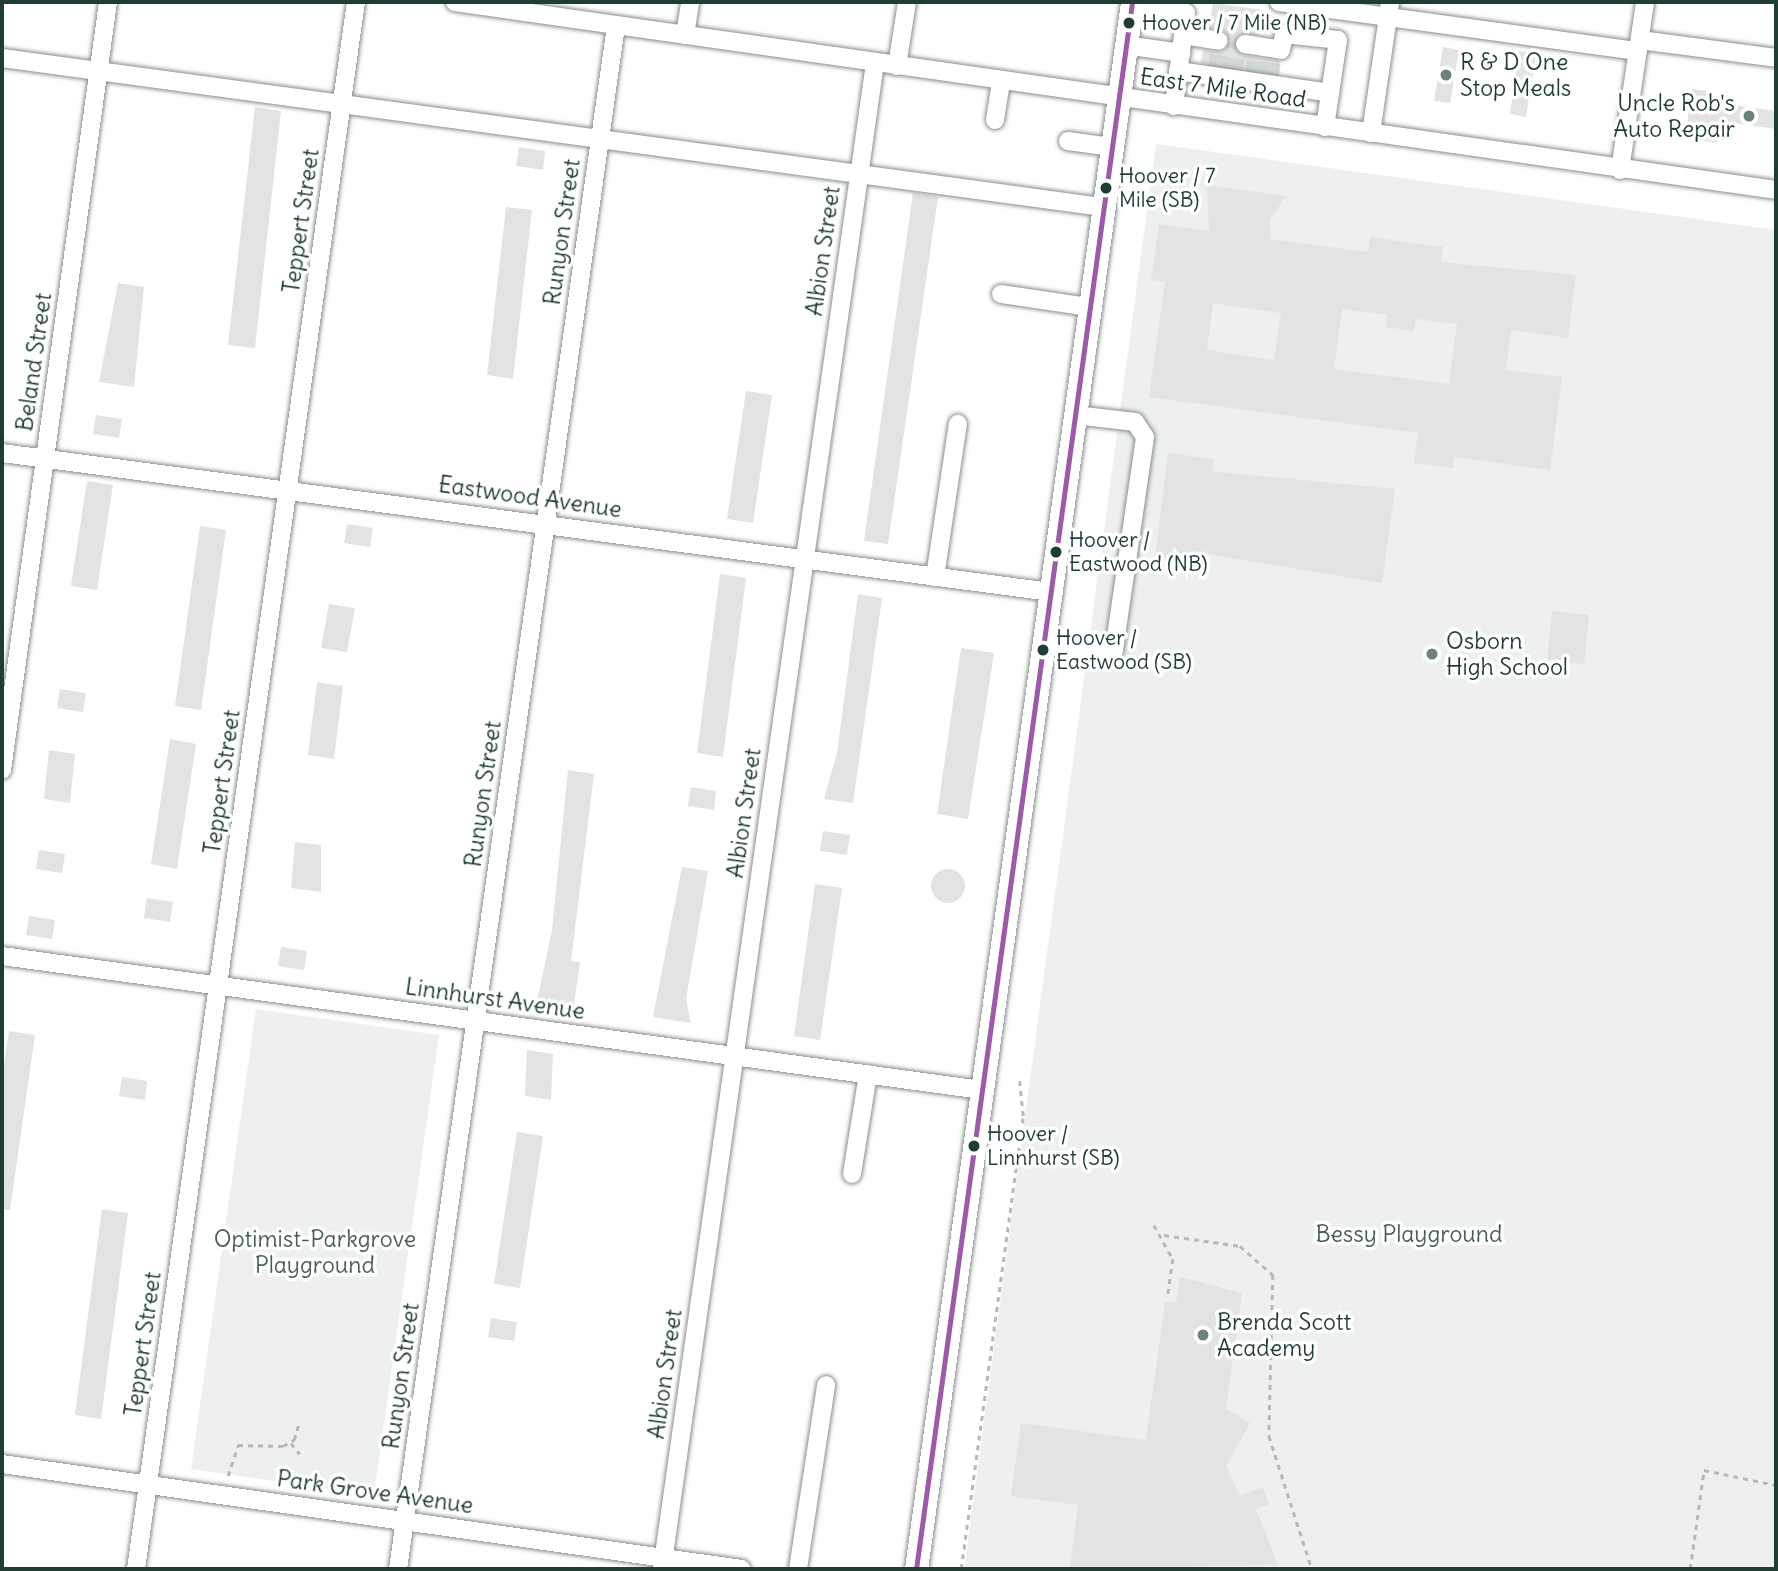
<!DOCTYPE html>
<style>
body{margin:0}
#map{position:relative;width:1778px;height:1571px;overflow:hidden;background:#fff;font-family:Delius,sans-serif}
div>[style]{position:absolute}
.built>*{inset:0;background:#edf0ef}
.building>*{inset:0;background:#e2e3e2}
.round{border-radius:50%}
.minor-tunnel>*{height:18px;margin-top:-9px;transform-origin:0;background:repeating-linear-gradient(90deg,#d2d8d6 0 18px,transparent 0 27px)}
.path>*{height:2.5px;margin-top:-1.25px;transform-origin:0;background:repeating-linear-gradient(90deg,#b6b9b8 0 5px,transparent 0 10px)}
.roads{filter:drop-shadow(0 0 2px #898f8d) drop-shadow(0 0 2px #898f8d)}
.minor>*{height:18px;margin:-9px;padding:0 9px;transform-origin:9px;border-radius:9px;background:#fff}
.major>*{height:23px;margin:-11.5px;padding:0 11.5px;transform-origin:11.5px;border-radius:11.5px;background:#fff}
.bus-1>*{height:5px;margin:-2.5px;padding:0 2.5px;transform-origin:2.5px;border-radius:2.5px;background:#9b5ba5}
.dots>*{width:19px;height:19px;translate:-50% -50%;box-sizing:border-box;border:4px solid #fff;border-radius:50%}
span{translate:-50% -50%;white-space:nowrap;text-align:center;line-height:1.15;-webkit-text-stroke:7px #fff;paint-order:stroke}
.bus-label{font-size:21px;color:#1f3d34}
.left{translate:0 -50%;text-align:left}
.poi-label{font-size:23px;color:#1f3d34}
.right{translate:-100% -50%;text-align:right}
.street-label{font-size:23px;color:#1f3d34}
.park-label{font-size:23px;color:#455e57}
.frame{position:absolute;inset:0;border:4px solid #1f3d34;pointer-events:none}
</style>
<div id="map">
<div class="built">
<i style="clip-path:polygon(1156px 144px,1776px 230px,1776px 1569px,964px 1569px)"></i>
<i style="clip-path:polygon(256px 1009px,439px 1035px,374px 1495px,191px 1469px)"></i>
</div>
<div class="building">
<i style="clip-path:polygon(1213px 3px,1263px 10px,1259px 35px,1240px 34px,1234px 47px,1242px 55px,1280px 61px,1278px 74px,1201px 63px,1203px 50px,1222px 52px,1230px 44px,1226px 32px,1209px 28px)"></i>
<i style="clip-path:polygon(1443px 47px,1459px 50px,1450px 103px,1434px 101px)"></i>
<i style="clip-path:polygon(1519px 51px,1536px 53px,1526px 117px,1510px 114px)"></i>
<i style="clip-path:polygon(1692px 89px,1708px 91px,1707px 101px,1776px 111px,1776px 129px,1720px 121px,1717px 143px,1685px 138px)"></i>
<i style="clip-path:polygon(255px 107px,281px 111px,255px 348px,228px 345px)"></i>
<i style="clip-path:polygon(519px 147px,545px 151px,543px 170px,516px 166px)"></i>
<i style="clip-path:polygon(evenodd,1207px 185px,1286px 196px,1270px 220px,1271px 239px,1368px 252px,1370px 237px,1443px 247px,1441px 262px,1576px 275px,1568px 338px,1511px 330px,1506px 370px,1562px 377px,1550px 470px,1454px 457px,1453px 468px,1414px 463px,1418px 433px,1149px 397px,1165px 282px,1151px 280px,1159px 224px,1209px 231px,1207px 185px,1213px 303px,1281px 313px,1274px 360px,1207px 350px,1213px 303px,1207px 185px,1342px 309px,1387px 315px,1386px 327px,1414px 331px,1416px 319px,1457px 324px,1449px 384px,1334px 369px,1342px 309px)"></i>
<i style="clip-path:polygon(913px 193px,938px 197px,888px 544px,864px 541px)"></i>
<i style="clip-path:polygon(506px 207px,532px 210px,513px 379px,487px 375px)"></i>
<i style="clip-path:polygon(118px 283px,144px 287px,134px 387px,99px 382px)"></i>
<i style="clip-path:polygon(746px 391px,772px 395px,753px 523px,727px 519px)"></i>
<i style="clip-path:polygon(96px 415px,122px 419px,119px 438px,93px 434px)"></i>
<i style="clip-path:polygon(1168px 453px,1214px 459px,1212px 471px,1395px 489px,1382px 583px,1200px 553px,1199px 562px,1155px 557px)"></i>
<i style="clip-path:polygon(87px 481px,113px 485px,97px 590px,71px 586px)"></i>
<i style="clip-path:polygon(347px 524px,373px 528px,370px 547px,344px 543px)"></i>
<i style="clip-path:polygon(200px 526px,226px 530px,201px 710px,175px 706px)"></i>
<i style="clip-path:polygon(720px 574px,746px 578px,723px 757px,697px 753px)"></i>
<i style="clip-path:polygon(858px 594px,882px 598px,853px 803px,824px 799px,837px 753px)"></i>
<i style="clip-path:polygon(329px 604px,355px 608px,347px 652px,321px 648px)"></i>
<i style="clip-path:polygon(1552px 611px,1589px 615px,1584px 664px,1547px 660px)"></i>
<i style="clip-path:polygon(961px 648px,994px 653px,968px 819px,937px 814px)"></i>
<i style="clip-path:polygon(317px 682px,343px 686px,334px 759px,308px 755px)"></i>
<i style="clip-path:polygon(60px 689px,86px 693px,83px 712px,57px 708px)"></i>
<i style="clip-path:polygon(170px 739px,196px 744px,177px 869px,151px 864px)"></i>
<i style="clip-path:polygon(49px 750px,75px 754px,70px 803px,44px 799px)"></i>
<i style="clip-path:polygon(568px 770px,594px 774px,571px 961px,580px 962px,573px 1011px,536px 1006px,552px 930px)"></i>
<i style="clip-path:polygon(691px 787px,716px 791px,714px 810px,688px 806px)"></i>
<i style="clip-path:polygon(823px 831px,850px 835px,847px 855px,820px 851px)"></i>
<i style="clip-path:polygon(295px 842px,321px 845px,321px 892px,291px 888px)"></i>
<i style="clip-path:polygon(39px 850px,65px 854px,62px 873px,36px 869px)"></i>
<i style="clip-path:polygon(682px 867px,708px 871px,686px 999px,691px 1023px,653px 1017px)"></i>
<i class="round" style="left:931px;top:869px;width:34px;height:34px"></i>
<i style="clip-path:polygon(815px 884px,842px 888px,820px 1040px,794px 1036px)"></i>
<i style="clip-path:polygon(147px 898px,173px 902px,170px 922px,144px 918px)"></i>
<i style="clip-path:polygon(29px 916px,55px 920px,52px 939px,26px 935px)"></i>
<i style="clip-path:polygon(281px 947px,307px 951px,304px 970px,278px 966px)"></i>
<i style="clip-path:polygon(9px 1031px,35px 1035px,10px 1210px,2px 1210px,2px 1078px)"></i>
<i style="clip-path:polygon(527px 1050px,553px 1054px,551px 1100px,525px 1096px)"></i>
<i style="clip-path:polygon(122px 1077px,147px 1081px,145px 1100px,119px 1096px)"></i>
<i style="clip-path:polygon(517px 1132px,543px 1136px,520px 1288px,494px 1284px)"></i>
<i style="clip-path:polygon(102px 1209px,128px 1213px,101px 1419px,75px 1415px)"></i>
<i style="clip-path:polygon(1180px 1277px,1242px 1293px,1226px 1409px,1250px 1423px,1226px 1466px,1240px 1496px,1263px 1487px,1269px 1504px,1256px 1509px,1278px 1565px,1070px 1569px,1078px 1505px,1011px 1496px,1021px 1423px,1146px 1440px,1165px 1302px,1176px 1303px)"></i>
<i style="clip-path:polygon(491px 1318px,517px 1322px,514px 1341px,488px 1337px)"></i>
</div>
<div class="minor-tunnel">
<i style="left:1216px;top:73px;width:32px;rotate:-81deg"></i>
<i style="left:1233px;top:76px;width:33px;rotate:-81deg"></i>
<i style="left:1253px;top:79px;width:22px;rotate:-82deg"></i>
<i style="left:1269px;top:81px;width:22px;rotate:-82deg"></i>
</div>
<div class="path">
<i style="left:1154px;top:1225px;width:39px;rotate:61deg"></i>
<i style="left:1173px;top:1259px;width:37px;rotate:98deg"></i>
<i style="left:1164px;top:1235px;width:77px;rotate:8.2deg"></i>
<i style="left:1240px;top:1246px;width:44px;rotate:41.3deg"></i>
<i style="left:1273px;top:1275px;width:161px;rotate:91.4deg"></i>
<i style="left:1269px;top:1436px;width:140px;rotate:72.1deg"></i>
<i style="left:291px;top:1443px;width:14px;rotate:51deg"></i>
<i style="left:228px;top:1476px;width:33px;rotate:-72deg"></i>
<i style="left:238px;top:1445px;width:45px;rotate:1.3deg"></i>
<i style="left:283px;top:1446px;width:13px;rotate:-29deg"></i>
<i style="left:294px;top:1440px;width:15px;rotate:-74deg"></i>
<i style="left:961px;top:1569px;width:457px;rotate:-82.2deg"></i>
<i style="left:1023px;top:1116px;width:39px;rotate:-96deg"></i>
<i style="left:1690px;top:1569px;width:100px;rotate:-82deg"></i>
<i style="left:1704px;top:1470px;width:74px;rotate:11.8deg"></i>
</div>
<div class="roads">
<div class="minor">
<i style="left:455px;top:2px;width:1334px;rotate:8.1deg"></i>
<i style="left:1279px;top:2px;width:362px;rotate:7.8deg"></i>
<i style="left:1131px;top:6px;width:55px;rotate:7.3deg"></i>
<i style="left:1186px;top:13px;width:22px;rotate:98deg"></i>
<i style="left:1183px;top:35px;width:36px;rotate:9deg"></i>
<i style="left:685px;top:35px;width:33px;rotate:-81deg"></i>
<i style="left:1640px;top:40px;width:137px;rotate:7.5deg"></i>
<i style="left:1245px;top:44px;width:36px;rotate:9deg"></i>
<i style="left:1281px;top:50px;width:16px;rotate:-79deg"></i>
<i style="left:1284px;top:34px;width:54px;rotate:6.3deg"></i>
<i style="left:1338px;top:40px;width:88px;rotate:98.5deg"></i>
<i style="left:1125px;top:45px;width:57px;rotate:8.1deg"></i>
<i style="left:2px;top:58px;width:1111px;rotate:7.71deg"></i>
<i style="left:897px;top:66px;width:65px;rotate:-81.1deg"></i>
<i style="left:1178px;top:71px;width:154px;rotate:8.2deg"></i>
<i style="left:1174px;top:106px;width:72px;rotate:-82.8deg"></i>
<i style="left:995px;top:120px;width:39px;rotate:-81deg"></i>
<i style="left:1371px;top:133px;width:132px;rotate:-81.7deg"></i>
<i style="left:1068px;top:141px;width:43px;rotate:7.9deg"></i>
<i style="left:1620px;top:170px;width:170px;rotate:-81.5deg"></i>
<i style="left:1001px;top:294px;width:89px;rotate:8.4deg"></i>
<i style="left:2px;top:453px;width:1058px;rotate:7.55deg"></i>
<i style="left:935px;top:577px;width:155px;rotate:-81.5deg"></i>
<i style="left:1044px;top:645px;width:65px;rotate:8.9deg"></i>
<i style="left:1108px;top:655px;width:8px;rotate:-40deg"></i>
<i style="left:1114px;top:650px;width:215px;rotate:-81.7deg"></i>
<i style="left:1145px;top:437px;width:18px;rotate:-124deg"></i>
<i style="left:1135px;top:422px;width:60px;rotate:-173.3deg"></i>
<i style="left:2px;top:770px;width:775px;rotate:-82.14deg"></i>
<i style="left:2px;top:956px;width:989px;rotate:7.79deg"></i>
<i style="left:852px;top:1174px;width:101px;rotate:-80.9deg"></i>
<i style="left:2px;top:1464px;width:747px;rotate:8.08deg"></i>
<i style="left:136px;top:1569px;width:1582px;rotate:-82.01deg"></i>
<i style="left:398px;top:1569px;width:1559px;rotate:-81.96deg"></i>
<i style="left:662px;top:1569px;width:1521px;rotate:-81.95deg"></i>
<i style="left:798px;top:1569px;width:186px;rotate:-81.3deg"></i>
</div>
<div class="major">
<i style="left:916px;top:1569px;width:1582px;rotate:-82.15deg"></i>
</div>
</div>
<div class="bus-1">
<i style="left:916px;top:1569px;width:1582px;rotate:-82.15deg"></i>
</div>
<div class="dots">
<i style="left:1129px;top:23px;background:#1f3d34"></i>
<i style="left:1446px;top:75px;background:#6d817b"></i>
<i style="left:1749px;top:116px;background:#6d817b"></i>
<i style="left:1106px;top:188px;background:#1f3d34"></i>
<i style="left:1056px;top:552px;background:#1f3d34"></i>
<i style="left:1043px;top:650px;background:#1f3d34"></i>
<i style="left:1432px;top:654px;background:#6d817b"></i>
<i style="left:974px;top:1146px;background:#1f3d34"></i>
<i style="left:1203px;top:1335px;background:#6d817b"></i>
</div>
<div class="bus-label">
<span class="left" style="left:1142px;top:23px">Hoover / 7 Mile (NB)</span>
<span class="left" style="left:1119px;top:188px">Hoover / 7<br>Mile (SB)</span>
<span class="left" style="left:1069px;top:552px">Hoover /<br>Eastwood (NB)</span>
<span class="left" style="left:1056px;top:650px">Hoover /<br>Eastwood (SB)</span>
<span class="left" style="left:987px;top:1146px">Hoover /<br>Linnhurst (SB)</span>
</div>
<div class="poi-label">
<span class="left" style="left:1460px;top:75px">R &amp; D One<br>Stop Meals</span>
<span class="right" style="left:1735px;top:116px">Uncle Rob's<br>Auto Repair</span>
<span class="left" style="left:1446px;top:654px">Osborn<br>High School</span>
<span class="left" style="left:1217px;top:1335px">Brenda Scott<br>Academy</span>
</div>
<div class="street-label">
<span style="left:1223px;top:88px;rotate:8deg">East 7 Mile Road</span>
<span style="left:301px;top:221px;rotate:-82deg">Teppert Street</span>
<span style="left:562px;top:232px;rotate:-82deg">Runyon Street</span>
<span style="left:823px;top:251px;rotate:-82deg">Albion Street</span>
<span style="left:34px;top:362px;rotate:-82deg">Beland Street</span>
<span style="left:530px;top:497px;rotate:8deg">Eastwood Avenue</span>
<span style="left:222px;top:782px;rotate:-82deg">Teppert Street</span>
<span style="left:483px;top:794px;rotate:-82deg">Runyon Street</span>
<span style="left:744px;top:813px;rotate:-82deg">Albion Street</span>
<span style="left:495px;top:999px;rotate:8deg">Linnhurst Avenue</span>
<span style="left:143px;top:1344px;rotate:-82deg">Teppert Street</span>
<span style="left:665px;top:1374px;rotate:-82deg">Albion Street</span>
<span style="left:401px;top:1376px;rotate:-82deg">Runyon Street</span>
<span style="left:375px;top:1492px;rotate:8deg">Park Grove Avenue</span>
</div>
<div class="park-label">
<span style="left:1409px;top:1234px">Bessy Playground</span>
<span style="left:315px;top:1252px">Optimist-Parkgrove<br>Playground</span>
</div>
<div class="frame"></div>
</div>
